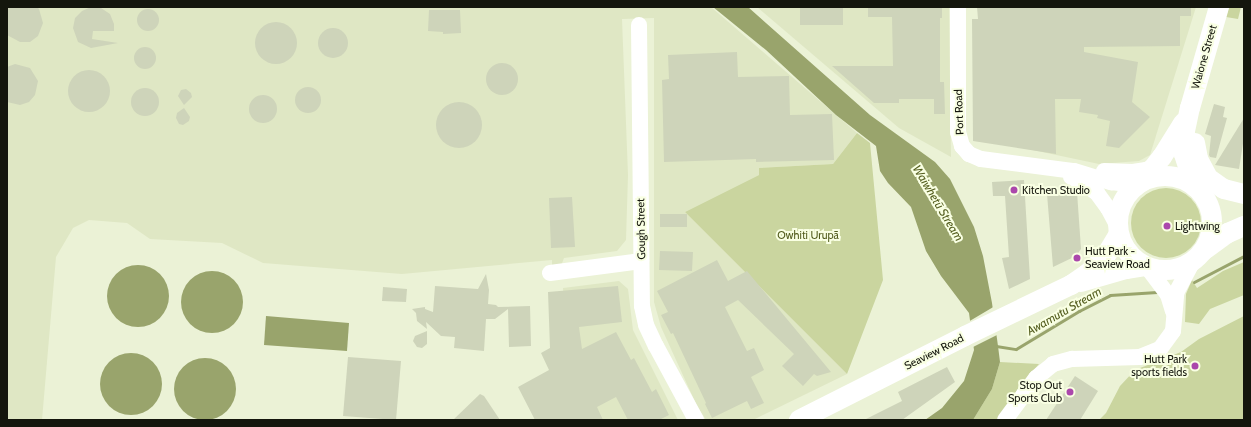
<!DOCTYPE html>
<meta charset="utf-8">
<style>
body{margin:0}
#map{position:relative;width:1251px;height:427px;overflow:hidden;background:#ebf2d6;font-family:Cabin,sans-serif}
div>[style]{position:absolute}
.built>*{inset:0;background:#dfe7c4}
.green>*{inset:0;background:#cad59f}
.round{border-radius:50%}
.water>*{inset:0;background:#99a46c}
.pier>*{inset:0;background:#ebf2d6}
.stream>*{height:3px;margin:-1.5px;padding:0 1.5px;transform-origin:1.5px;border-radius:1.5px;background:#99a46c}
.building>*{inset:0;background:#ced4ba}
.minor>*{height:16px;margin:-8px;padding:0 8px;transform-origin:8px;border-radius:8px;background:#fff}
.major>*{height:20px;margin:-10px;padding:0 10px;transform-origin:10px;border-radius:10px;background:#fff}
.major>.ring{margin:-10px;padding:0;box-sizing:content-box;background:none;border:20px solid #fff;border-radius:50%}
.dots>*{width:11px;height:11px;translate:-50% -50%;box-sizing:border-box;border:2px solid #f9ffe3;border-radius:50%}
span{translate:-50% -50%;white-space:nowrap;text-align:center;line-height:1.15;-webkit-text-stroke:4px #f9ffe3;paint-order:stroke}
.street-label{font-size:11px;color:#14160d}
.poi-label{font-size:11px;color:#14160d}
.left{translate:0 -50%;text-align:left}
.right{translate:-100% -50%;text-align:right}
.park-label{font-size:11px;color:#525c1d}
.water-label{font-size:12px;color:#545e1f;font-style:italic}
.frame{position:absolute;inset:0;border:8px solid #14160d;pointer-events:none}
</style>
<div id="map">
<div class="built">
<i style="clip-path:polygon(7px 7px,711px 7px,857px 133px,833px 164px,759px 168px,759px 175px,685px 212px,847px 374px,753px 420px,706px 420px,697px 406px,661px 327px,654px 302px,654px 18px,622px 19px,628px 175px,626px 240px,617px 251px,564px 258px,561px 266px,552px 266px,552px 260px,402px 274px,263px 263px,222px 243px,150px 239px,127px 223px,89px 220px,73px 228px,56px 257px,42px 420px,7px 420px)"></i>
<i style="clip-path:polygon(757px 7px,949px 7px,951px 157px,899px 128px)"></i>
<i style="clip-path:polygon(978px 7px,1196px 7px,1150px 155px,1139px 161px,1099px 164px,985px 140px)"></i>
<i style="clip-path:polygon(619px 281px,628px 289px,633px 330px,678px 420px,602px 420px,566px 359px,563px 288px)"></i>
</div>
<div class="green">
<i style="clip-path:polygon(1229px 7px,1241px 7px,1238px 19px,1226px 17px)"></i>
<i style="clip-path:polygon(857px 133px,870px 143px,883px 280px,847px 374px,685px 212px,759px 175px,759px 168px,833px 164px)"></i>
<i class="round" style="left:1131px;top:188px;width:70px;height:70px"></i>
<i style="clip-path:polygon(1244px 262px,1244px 295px,1210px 309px,1199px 324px,1185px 322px,1186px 294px,1192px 280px,1197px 288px,1223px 271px)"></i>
<i style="clip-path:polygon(1244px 316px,1244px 420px,1099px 420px,1106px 413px,1120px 386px,1135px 370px,1181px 352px,1199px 339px)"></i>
<i style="clip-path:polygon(1000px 362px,1039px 364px,1019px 387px,998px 420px,973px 420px,992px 389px)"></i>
</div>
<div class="water">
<i style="clip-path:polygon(713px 7px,748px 7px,870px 115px,935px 162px,950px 179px,974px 227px,983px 256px,992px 303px,998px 346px,1000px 362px,992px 389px,973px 420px,925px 420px,942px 408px,964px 381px,974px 350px,969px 313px,941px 276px,926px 251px,911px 207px,888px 183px,880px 171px,876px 146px,836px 115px,766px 50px)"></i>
<i class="round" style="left:107px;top:265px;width:62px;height:62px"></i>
<i class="round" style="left:181px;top:271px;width:62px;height:62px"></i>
<i style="clip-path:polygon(266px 316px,349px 323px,347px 351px,264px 345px)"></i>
<i class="round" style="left:100px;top:353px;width:62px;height:62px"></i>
<i class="round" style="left:174px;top:358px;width:62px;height:62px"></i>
</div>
<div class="pier">
<i style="clip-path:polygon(995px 306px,999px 334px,971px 348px,968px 322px)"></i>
</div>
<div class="stream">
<i style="left:1194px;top:282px;width:56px;rotate:-27.5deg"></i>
<i style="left:996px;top:346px;width:20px;rotate:9deg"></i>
<i style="left:1016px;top:349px;width:74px;rotate:-31.1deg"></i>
<i style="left:1079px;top:311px;width:35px;rotate:-27deg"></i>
<i style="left:1110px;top:295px;width:47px;rotate:-3.7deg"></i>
</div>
<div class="building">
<i style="clip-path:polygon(7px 7px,37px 7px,39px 9px,43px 23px,38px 36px,30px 42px,20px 42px,7px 35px)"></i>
<i style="clip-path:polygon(91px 7px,101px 8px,110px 14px,114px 24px,114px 31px,93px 31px,92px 39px,118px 43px,91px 48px,78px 42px,73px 28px,75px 18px,82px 11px)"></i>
<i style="clip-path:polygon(800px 7px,843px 7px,843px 25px,800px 25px)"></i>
<i style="clip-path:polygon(868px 7px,942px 7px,942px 18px,940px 18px,940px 82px,944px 82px,945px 114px,934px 114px,934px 99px,899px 99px,899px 103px,874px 103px,832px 66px,893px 66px,892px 17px,868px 17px)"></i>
<i style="clip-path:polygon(977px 7px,1191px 7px,1191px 16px,1180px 16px,1180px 46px,1084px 47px,1084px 52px,1138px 62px,1132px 102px,1150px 117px,1119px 148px,1106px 146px,1110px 121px,1097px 118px,1098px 115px,1079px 112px,1081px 99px,1055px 99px,1056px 154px,973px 141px,972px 19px,978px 19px)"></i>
<i class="round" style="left:137px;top:9px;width:22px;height:22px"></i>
<i style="clip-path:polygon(429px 10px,460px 10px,461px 33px,443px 34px,443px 32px,428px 31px)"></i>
<i class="round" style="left:255px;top:22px;width:42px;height:42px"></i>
<i class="round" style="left:318px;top:28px;width:30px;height:30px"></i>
<i class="round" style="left:134px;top:47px;width:22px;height:22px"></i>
<i style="clip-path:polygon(737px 52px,738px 77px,789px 76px,790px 115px,832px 114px,834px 160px,756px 162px,756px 159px,664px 162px,662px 80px,669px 79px,668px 55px)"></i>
<i class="round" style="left:486px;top:63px;width:32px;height:32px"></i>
<i style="clip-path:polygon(15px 64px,30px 68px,38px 81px,35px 95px,29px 102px,20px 105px,7px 102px,7px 67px)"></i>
<i class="round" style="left:68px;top:70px;width:42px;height:42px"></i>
<i class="round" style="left:295px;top:87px;width:26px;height:26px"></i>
<i class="round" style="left:131px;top:88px;width:28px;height:28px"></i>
<i style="clip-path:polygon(186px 89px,191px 93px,192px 97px,184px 105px,178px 96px,181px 90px)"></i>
<i class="round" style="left:249px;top:95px;width:28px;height:28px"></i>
<i class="round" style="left:436px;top:102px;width:46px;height:46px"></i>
<i style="clip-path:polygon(1214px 104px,1225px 107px,1223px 117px,1227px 118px,1216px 158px,1210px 157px,1209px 155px,1211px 136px,1205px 134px)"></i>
<i style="clip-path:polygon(184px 108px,190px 117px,189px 121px,183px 125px,179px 124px,176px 118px,177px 113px)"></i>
<i style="clip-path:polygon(1244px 118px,1244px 137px,1239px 169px,1215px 165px)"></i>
<i style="clip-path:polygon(1024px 180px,1030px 279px,1009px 289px,1002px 258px,1009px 257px,1005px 196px,993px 196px,992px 182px)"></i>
<i style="clip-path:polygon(1077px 192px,1081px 249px,1076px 256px,1053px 267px,1047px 194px)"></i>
<i style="clip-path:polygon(572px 197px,575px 247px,551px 248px,549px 198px)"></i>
<i style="clip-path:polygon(660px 214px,687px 214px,687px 227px,660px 227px)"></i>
<i style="clip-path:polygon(660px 251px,693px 252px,692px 271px,659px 270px)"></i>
<i style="clip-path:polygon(717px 260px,728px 281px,747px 271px,831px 372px,817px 376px,814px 374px,803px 386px,782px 366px,794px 354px,738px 300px,725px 307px,747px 351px,754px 348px,764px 370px,751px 377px,764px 403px,751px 409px,747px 401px,712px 418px,705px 404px,706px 403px,673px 333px,671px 334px,661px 315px,668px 312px,657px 291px)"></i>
<i style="clip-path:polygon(486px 274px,489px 290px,488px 304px,496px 305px,498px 307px,530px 306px,531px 346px,509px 347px,508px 309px,495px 319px,486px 319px,484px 351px,454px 348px,455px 337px,441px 336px,426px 322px,427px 329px,417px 321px,416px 313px,412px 309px,425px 307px,425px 309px,433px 312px,435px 286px,478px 289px)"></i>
<i style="clip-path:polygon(618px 286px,622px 322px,579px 327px,582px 349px,616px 332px,631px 360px,634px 358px,652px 392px,656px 389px,669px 415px,659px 420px,628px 420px,616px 397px,597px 407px,603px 420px,535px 420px,518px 387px,549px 370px,541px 353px,550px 348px,548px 292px)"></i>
<i style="clip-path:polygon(383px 287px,407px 289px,406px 302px,382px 301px)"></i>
<i style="clip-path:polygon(427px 331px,427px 344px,422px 348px,417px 347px,413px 341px,415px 336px)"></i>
<i style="clip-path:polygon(348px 357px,401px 361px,396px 420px,343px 416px)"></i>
<i style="clip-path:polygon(947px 367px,955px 382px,902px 420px,864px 420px,902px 401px,898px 392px)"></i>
<i style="clip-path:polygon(1075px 376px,1098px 391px,1080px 420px,1046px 420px)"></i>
<i style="clip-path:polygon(480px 394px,484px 396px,500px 420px,453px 420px)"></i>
</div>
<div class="minor">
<i style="left:958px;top:7px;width:125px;rotate:90deg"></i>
<i style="left:958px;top:132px;width:15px;rotate:74deg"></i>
<i style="left:962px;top:146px;width:11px;rotate:49deg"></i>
<i style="left:969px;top:154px;width:13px;rotate:23deg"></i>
<i style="left:981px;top:159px;width:94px;rotate:7.4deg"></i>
<i style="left:1074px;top:171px;width:39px;rotate:17deg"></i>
<i style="left:1111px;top:182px;width:26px;rotate:7deg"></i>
<i style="left:639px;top:25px;width:281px;rotate:89.4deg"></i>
<i style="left:642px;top:306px;width:19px;rotate:78deg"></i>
<i style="left:646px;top:325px;width:23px;rotate:65deg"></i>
<i style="left:656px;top:346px;width:84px;rotate:61.6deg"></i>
<i style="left:1104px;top:171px;width:29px;rotate:2deg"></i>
<i style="left:1133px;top:172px;width:13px;rotate:-9deg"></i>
<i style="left:1146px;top:170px;width:12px;rotate:-24deg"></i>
<i style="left:1071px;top:177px;width:12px;rotate:24deg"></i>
<i style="left:1082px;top:182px;width:19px;rotate:36deg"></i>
<i style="left:1097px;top:193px;width:19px;rotate:54deg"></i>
<i style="left:1108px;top:208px;width:21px;rotate:62deg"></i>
<i style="left:1147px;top:267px;width:35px;rotate:53deg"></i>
<i style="left:1168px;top:295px;width:17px;rotate:73deg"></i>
<i style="left:550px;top:273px;width:92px;rotate:-7.5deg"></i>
<i style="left:1005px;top:420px;width:52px;rotate:-53.6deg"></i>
<i style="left:1036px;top:378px;width:22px;rotate:-39deg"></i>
<i style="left:1053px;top:364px;width:20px;rotate:-15deg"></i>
<i style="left:1072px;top:359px;width:68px;rotate:-1.7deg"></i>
<i style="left:1140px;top:357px;width:22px;rotate:-22deg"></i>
<i style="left:1160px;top:349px;width:22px;rotate:-54deg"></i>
<i style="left:1173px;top:331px;width:38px;rotate:-85deg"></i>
<i style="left:1176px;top:293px;width:36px;rotate:-62deg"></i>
</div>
<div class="major">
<i style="left:1195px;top:143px;width:16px;rotate:79deg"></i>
<i style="left:1198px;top:159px;width:21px;rotate:62deg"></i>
<i style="left:1208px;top:178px;width:19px;rotate:35deg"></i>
<i style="left:1224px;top:189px;width:21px;rotate:14deg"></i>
<i class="ring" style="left:1118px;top:176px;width:74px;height:74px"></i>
<i style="left:1143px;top:181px;width:31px;rotate:-52deg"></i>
<i style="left:1162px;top:157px;width:40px;rotate:-58deg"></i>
<i style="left:1194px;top:185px;width:33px;rotate:-108deg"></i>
<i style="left:1184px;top:154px;width:23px;rotate:-88deg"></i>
<i style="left:1185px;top:131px;width:24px;rotate:-78deg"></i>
<i style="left:1190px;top:108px;width:105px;rotate:-74deg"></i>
<i style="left:1203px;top:251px;width:31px;rotate:-36deg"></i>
<i style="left:1228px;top:233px;width:17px;rotate:-24deg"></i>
<i style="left:1081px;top:282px;width:47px;rotate:-16.1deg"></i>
<i style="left:1126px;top:269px;width:19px;rotate:-9deg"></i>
<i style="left:799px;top:420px;width:186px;rotate:-26.8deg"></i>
<i style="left:965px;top:336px;width:118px;rotate:-25.7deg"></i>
<i style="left:1071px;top:285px;width:19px;rotate:-35deg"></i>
<i style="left:1087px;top:274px;width:25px;rotate:-43deg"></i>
<i style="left:1105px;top:257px;width:27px;rotate:-59deg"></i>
</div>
<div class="dots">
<i style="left:1014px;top:190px;background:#ab47ac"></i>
<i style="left:1167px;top:226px;background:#ab47ac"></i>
<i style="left:1077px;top:258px;background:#ab47ac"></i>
<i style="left:1195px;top:366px;background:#ab47ac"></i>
<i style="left:1070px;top:392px;background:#ab47ac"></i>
</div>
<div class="street-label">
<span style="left:1204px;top:57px;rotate:-74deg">Waione Street</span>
<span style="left:959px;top:112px;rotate:-92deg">Port Road</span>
<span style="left:641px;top:229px;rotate:-91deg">Gough Street</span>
<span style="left:934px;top:352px;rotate:-27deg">Seaview Road</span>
</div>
<div class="poi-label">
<span class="left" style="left:1022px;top:190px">Kitchen Studio</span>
<span class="left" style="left:1175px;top:226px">Lightwing</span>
<span class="left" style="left:1085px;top:258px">Hutt Park -<br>Seaview Road</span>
<span class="right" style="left:1187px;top:366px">Hutt Park<br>sports fields</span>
<span class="right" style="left:1062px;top:392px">Stop Out<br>Sports Club</span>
</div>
<div class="park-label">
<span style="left:808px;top:235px">Owhiti Urupā</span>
</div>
<div class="water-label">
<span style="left:938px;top:203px;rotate:59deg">Waiwhetū Stream</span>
<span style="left:1064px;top:311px;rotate:-30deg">Awamutu Stream</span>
</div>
<div class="frame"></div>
</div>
